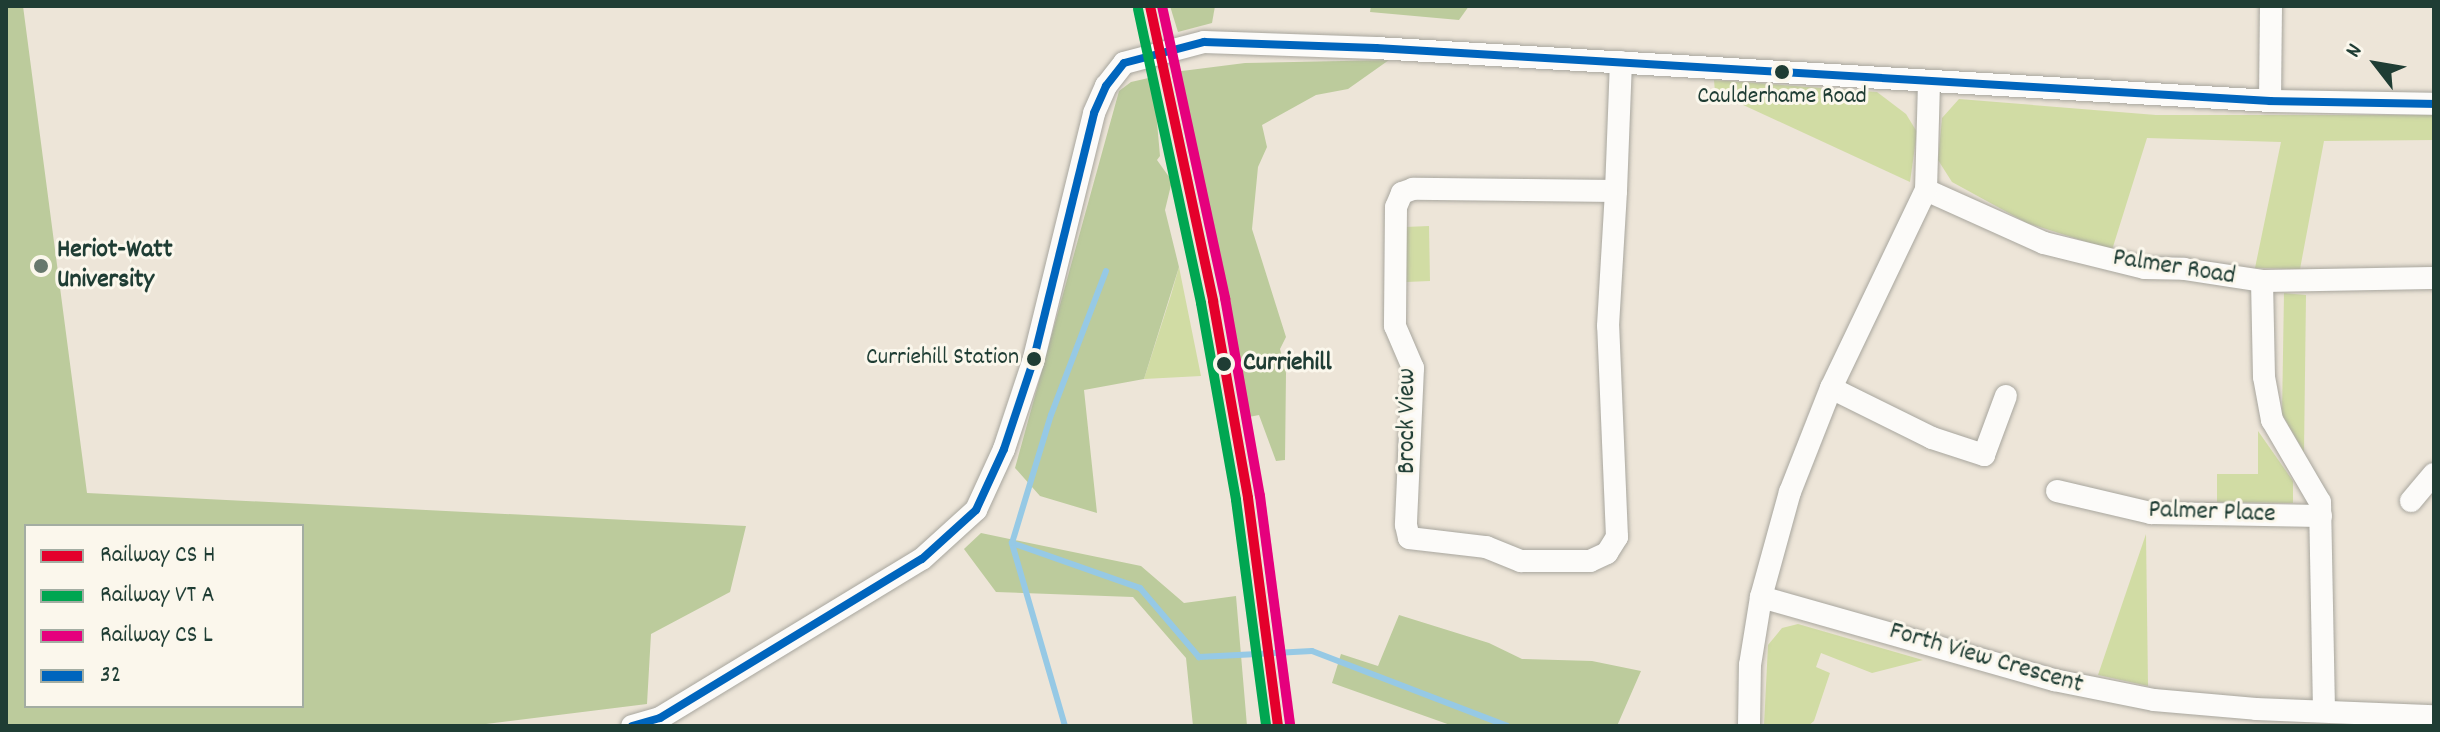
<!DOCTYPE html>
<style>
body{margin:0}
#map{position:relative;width:2440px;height:732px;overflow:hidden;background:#ede5d8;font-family:Dekko,sans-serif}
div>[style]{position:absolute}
.green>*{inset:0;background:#d1dca4}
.forest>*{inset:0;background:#bccb9c}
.stream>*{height:6px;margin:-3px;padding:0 3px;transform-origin:3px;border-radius:3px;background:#96c9e5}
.roads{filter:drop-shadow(0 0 2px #a8a69e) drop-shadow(0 0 2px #a8a69e)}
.minor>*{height:22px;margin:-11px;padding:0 11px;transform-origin:11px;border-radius:11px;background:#fcfbf9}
.bus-1>*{height:8px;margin:-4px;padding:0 4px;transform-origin:4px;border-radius:4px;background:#0065bd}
.rail-1>*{height:10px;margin:-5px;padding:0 5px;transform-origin:5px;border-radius:5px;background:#e4002b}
.rail-2>*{height:10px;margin:-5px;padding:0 5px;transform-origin:5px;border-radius:5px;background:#00a651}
.rail-3>*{height:10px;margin:-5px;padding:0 5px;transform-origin:5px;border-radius:5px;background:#e5007d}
.dots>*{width:22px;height:22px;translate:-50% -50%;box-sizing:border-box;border:4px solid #fbf7ec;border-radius:50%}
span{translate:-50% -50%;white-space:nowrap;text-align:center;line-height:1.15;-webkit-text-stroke:6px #fbf7ec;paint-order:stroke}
.bus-label{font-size:24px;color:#1f3d34}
.right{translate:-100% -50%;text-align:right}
.poi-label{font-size:26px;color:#1f3d34;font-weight:700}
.left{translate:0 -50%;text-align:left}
.street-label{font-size:26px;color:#1f3d34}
.stop-label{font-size:26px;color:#1f3d34;font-weight:700}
.frame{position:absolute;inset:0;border:8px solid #1f3d34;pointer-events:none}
.legend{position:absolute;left:24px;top:524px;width:280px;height:184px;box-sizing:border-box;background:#fbf7ec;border:2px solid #a3ada2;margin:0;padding:10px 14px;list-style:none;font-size:24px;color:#1f3d34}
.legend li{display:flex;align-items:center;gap:16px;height:40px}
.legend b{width:40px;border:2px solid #a3ada2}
.north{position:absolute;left:2336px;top:24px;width:80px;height:80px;-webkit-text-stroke:6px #fbf7ec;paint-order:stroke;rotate:301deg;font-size:22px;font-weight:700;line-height:32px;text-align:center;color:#1f3d34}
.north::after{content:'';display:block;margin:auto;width:28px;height:36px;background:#1f3d34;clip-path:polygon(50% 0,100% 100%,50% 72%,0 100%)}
</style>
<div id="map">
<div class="green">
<i style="clip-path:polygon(1714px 80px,1877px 92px,1906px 114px,1917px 132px,1910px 182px,1715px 92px)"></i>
<i style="clip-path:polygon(1959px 99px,2156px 115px,2434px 115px,2434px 140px,2324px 141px,2300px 269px,2255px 268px,2281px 142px,2147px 138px,2112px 250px,2027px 223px,1952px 182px,1938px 160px,1942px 118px)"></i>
<i style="clip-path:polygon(1429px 226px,1430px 281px,1406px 282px,1405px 227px)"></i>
<i style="clip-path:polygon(1179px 267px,1201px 376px,1144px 379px,1171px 295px)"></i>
<i style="clip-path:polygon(2284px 293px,2306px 295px,2304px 452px,2282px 414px)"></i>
<i style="clip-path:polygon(2258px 431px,2293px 481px,2293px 503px,2217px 502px,2217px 474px,2258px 474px)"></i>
<i style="clip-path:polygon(2146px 534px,2148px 686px,2098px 675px)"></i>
<i style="clip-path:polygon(1798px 624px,1923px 660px,1872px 673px,1821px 653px,1816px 667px,1830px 673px,1814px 721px,1808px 726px,1764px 726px,1768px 645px,1782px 628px)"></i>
</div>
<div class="forest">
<i style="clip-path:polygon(evenodd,6px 6px,23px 6px,87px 493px,746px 526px,730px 592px,651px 634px,647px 704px,470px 726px,6px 726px,6px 6px,302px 526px,302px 706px,26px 706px,26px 526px,302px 526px)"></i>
<i style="clip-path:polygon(1170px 6px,1215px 6px,1212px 23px,1178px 32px)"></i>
<i style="clip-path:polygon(1371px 6px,1469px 6px,1459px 20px,1370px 12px)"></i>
<i style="clip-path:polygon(1389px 60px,1348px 89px,1316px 95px,1262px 125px,1267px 147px,1258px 167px,1252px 229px,1286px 337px,1280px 349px,1286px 373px,1285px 460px,1276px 461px,1259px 415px,1249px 417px,1222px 263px,1204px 183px,1196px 171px,1174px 72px,1245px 63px)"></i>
<i style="clip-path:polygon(1153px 77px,1160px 156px,1157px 160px,1172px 181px,1165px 210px,1179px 267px,1144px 379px,1084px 390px,1097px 513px,1040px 496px,1015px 468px,1119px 91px,1131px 82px)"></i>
<i style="clip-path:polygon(981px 533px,1141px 566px,1184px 603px,1236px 596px,1247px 726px,1193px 726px,1186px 658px,1133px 597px,996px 592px,964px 549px)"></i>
<i style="clip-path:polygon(1399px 615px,1489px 643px,1522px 659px,1592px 661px,1641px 671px,1617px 726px,1453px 726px,1332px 683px,1341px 654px,1378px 666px)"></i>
</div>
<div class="stream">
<i style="left:1012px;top:543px;width:136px;rotate:19.4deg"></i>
<i style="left:1140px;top:588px;width:91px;rotate:49.5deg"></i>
<i style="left:1199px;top:657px;width:113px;rotate:-3deg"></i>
<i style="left:1312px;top:651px;width:209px;rotate:21deg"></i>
<i style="left:1065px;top:726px;width:191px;rotate:-106.2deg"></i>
<i style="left:1012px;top:543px;width:134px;rotate:-73.1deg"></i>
<i style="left:1051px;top:415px;width:154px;rotate:-69.1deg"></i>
</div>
<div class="roads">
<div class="minor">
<i style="left:2270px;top:101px;width:95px;rotate:-89.4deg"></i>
<i style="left:1926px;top:190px;width:129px;rotate:24.2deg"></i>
<i style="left:2044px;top:243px;width:104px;rotate:13.9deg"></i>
<i style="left:2145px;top:268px;width:39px;rotate:1deg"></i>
<i style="left:2184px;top:269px;width:79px;rotate:8.7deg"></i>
<i style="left:2262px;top:281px;width:172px;rotate:-1deg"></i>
<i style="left:1616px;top:191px;width:203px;rotate:-179.4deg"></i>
<i style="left:1413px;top:189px;width:12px;rotate:160deg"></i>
<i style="left:1402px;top:193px;width:15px;rotate:113deg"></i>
<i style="left:1396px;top:207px;width:119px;rotate:90.5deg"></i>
<i style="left:1395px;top:326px;width:46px;rotate:66.8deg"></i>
<i style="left:1413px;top:368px;width:157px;rotate:92.6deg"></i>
<i style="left:1406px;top:525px;width:13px;rotate:77deg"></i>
<i style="left:1409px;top:538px;width:78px;rotate:6.7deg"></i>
<i style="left:1486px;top:547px;width:38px;rotate:22deg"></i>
<i style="left:1521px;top:561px;width:69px"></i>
<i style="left:1590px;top:561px;width:19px;rotate:-25deg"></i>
<i style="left:1607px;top:553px;width:19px;rotate:-58deg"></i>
<i style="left:1617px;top:537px;width:211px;rotate:-92.4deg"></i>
<i style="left:1608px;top:326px;width:135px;rotate:-86.6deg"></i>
<i style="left:1616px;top:191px;width:129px;rotate:-87.8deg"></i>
<i style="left:2262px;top:281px;width:96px;rotate:88.8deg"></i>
<i style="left:2264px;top:377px;width:44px;rotate:79.5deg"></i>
<i style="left:2272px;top:420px;width:95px;rotate:59.7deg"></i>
<i style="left:2320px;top:502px;width:207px;rotate:88.9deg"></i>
<i style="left:1831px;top:388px;width:113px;rotate:26.3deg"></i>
<i style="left:1932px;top:438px;width:55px;rotate:18.1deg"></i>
<i style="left:1984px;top:455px;width:63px;rotate:-69.6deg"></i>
<i style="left:2057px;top:491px;width:97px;rotate:13.2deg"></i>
<i style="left:2151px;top:513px;width:170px;rotate:1deg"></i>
<i style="left:2411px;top:501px;width:35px;rotate:-50deg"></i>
<i style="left:1761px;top:597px;width:305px;rotate:15.8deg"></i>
<i style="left:2054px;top:680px;width:102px;rotate:11.3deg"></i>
<i style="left:2154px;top:700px;width:102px;rotate:5deg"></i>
<i style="left:2256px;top:709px;width:178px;rotate:2.3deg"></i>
<i style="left:632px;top:726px;width:29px;rotate:-16deg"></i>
<i style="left:660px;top:718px;width:306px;rotate:-31.3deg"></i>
<i style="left:922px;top:559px;width:73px;rotate:-42.2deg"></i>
<i style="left:976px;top:510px;width:67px;rotate:-65.3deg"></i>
<i style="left:1004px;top:449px;width:92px;rotate:-71.6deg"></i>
<i style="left:1033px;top:362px;width:256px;rotate:-76.2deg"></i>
<i style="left:1094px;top:113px;width:30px;rotate:-66deg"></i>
<i style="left:1106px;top:86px;width:29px;rotate:-52deg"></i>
<i style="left:1124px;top:63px;width:83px;rotate:-14.7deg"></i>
<i style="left:1204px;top:42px;width:172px;rotate:2deg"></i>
<i style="left:1376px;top:48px;width:896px;rotate:3.39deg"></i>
<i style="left:2270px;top:101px;width:164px;rotate:1deg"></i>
<i style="left:1749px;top:726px;width:61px;rotate:-89.1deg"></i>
<i style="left:1750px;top:665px;width:69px;rotate:-80.8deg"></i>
<i style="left:1761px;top:597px;width:109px;rotate:-74.6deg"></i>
<i style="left:1790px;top:492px;width:112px;rotate:-68.5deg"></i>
<i style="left:1831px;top:388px;width:220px;rotate:-64.4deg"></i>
<i style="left:1926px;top:190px;width:109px;rotate:-88.4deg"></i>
</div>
</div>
<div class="bus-1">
<i style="left:632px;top:726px;width:29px;rotate:-16deg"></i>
<i style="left:660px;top:718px;width:306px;rotate:-31.3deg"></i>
<i style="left:922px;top:559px;width:73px;rotate:-42.2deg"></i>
<i style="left:976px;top:510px;width:67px;rotate:-65.3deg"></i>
<i style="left:1004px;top:449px;width:92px;rotate:-71.6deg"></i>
<i style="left:1033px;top:362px;width:256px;rotate:-76.2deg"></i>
<i style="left:1094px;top:113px;width:30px;rotate:-66deg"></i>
<i style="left:1106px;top:86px;width:29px;rotate:-52deg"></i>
<i style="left:1124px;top:63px;width:83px;rotate:-14.7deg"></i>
<i style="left:1204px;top:42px;width:172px;rotate:2deg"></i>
<i style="left:1376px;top:48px;width:896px;rotate:3.39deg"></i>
<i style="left:2270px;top:101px;width:164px;rotate:1deg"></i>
</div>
<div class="rail-1">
<i style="left:1150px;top:6px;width:302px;rotate:77.9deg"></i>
<i style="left:1213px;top:301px;width:200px;rotate:79.9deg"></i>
<i style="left:1248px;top:498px;width:230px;rotate:82.5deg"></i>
</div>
<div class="rail-2">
<i style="left:1138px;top:9px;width:301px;rotate:77.9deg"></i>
<i style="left:1201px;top:303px;width:200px;rotate:79.9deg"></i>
<i style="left:1236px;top:500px;width:228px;rotate:82.4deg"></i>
</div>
<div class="rail-3">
<i style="left:1162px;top:6px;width:299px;rotate:77.8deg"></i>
<i style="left:1225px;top:298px;width:201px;rotate:80deg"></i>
<i style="left:1260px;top:496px;width:230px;rotate:82.5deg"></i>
</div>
<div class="dots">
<i style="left:1782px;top:72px;background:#1f3d34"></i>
<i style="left:41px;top:266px;background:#67786d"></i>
<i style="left:1034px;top:359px;background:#1f3d34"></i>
<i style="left:1224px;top:364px;background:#1f3d34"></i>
</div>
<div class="bus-label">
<span style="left:1782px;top:98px">Caulderhame Road</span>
<span class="right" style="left:1019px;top:359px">Curriehill Station</span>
</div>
<div class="poi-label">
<span class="left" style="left:57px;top:266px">Heriot-Watt<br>University</span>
</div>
<div class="street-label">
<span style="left:2174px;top:268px;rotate:9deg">Palmer Road</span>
<span style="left:1408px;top:421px;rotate:-90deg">Brock View</span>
<span style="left:2212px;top:513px;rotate:2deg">Palmer Place</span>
<span style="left:1986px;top:659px;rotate:16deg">Forth View Crescent</span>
</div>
<div class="stop-label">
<span class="left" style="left:1243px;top:364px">Curriehill</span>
</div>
<div class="frame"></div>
<ul class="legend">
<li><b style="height:10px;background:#e4002b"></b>Railway CS H</li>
<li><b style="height:10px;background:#00a651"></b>Railway VT A</li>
<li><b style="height:10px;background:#e5007d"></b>Railway CS L</li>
<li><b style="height:10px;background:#0065bd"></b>32</li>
</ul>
<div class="north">N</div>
</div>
